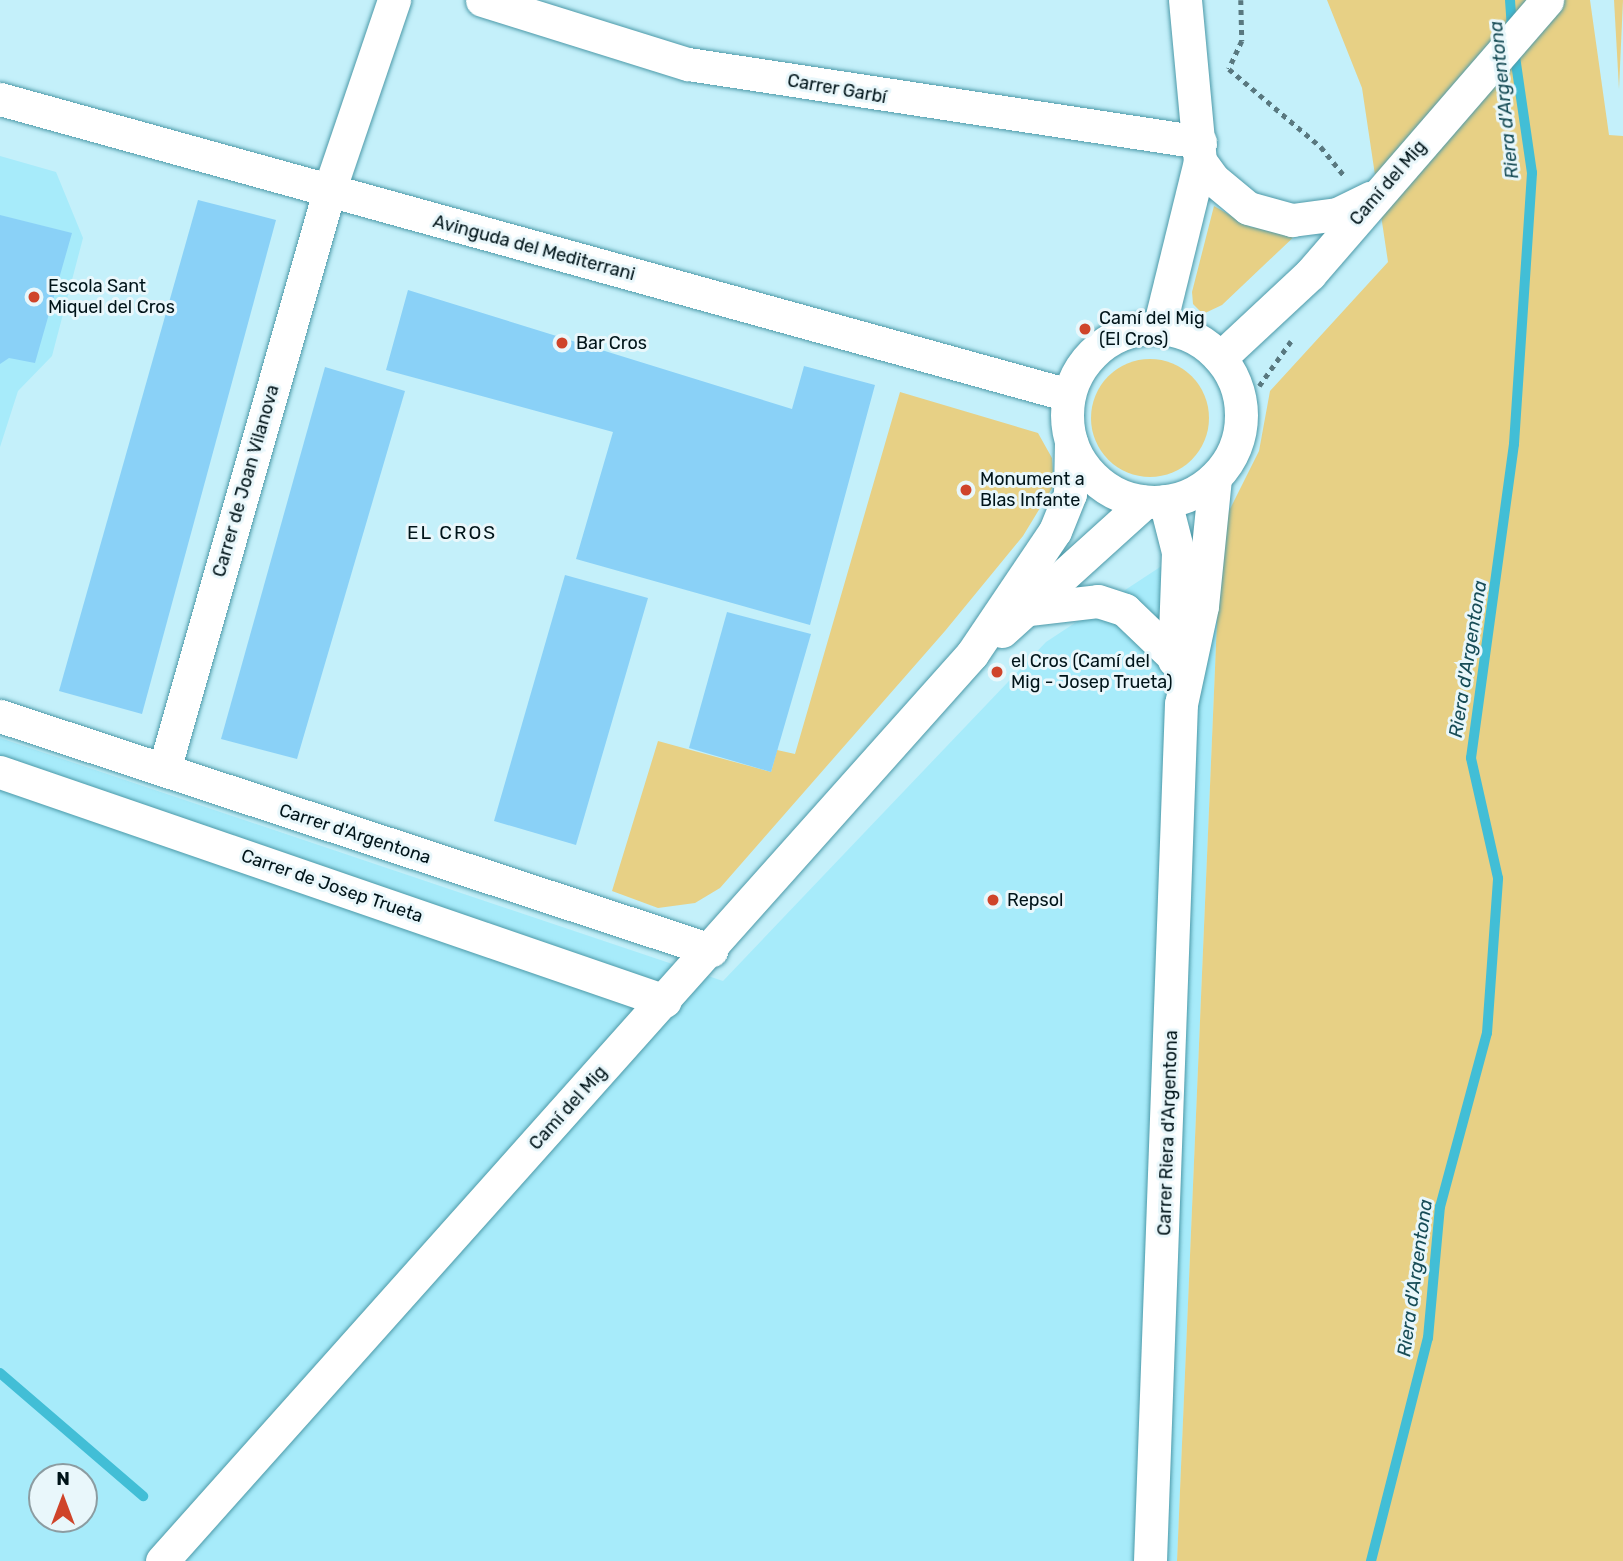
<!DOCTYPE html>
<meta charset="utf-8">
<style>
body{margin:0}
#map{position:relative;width:1623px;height:1561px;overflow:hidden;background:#c4f0fa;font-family:Rubik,sans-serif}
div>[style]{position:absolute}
.built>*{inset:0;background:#a7ebfa}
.green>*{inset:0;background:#e7d085}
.round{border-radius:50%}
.stream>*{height:10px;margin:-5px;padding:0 5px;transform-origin:5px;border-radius:5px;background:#42bed6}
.building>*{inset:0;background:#8ad1f7}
.path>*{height:4.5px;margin-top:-2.25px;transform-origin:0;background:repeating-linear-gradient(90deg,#59787f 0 5px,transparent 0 10px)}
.roads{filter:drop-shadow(0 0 2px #4c99a8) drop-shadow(0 0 2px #4c99a8)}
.minor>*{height:33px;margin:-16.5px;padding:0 16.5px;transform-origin:16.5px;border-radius:16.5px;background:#fff}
.minor>.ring{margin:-16.5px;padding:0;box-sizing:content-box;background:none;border:33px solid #fff;border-radius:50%}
.dots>*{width:19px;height:19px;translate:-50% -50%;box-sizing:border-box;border:4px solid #e9f7fb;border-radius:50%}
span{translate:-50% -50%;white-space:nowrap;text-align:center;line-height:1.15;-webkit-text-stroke:6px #e9f7fb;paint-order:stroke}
.street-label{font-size:18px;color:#001419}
.poi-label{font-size:18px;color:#001419}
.left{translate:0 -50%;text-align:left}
.water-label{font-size:19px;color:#174c56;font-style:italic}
.neighbourhood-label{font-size:19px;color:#001419;letter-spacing:2px}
.north{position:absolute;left:28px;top:1463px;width:70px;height:70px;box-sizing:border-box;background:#e9f7fb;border:2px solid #8c9ca1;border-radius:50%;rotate:0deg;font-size:19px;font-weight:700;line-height:28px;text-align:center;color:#001419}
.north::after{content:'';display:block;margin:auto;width:24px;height:32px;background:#cf442a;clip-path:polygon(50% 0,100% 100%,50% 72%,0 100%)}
</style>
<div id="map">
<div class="built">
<i style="clip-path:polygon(0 156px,56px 172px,83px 238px,52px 356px,18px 391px,0 447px)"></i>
<i style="clip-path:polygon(evenodd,1221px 527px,1177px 1561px,0 1561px,0 738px,723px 981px,1046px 642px,1221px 527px,42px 1477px,84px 1477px,84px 1519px,42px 1519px,42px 1477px)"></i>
</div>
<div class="green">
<i style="clip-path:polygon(1327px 0,1590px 0,1609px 135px,1623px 136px,1623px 1561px,1177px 1561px,1221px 527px,1259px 451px,1270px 391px,1388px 262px,1362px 88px)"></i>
<i style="clip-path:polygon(1614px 0,1623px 0,1619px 89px)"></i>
<i style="clip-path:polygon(1214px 206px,1251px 227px,1299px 232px,1222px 305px,1203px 314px,1193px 304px,1192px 292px)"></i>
<i class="round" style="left:1091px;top:359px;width:118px;height:118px"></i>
<i style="clip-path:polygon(900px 392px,1038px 433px,1052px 458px,1054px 485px,1023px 536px,945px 631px,720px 888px,695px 903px,658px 908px,612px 891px,658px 741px,771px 772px,777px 750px,795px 754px)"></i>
</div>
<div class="stream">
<i style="left:1510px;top:0;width:27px;rotate:86deg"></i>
<i style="left:0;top:1373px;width:189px;rotate:40.7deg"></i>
<i style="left:1371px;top:1561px;width:230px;rotate:-75.7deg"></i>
<i style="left:1428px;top:1338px;width:132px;rotate:-84.8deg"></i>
<i style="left:1440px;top:1207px;width:180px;rotate:-74.9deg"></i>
<i style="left:1487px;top:1033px;width:155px;rotate:-85.9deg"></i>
<i style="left:1498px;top:878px;width:123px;rotate:-102.7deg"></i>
<i style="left:1471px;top:758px;width:317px;rotate:-82.2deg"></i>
<i style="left:1514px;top:444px;width:272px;rotate:-86.2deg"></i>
<i style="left:1532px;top:173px;width:125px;rotate:-98.3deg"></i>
</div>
<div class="building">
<i style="clip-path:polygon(198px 200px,276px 220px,142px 714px,59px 691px)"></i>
<i style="clip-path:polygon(0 215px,72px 233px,35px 363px,9px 358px,0 364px)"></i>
<i style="clip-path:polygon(408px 290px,792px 409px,804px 366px,875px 385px,810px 625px,576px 559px,613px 432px,386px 370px)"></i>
<i style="clip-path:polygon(325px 367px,405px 391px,297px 759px,221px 739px)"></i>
<i style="clip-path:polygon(565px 575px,648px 598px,576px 845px,494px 821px)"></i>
<i style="clip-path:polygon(727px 612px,811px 634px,771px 772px,689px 748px)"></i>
</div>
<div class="path">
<i style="left:1241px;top:0;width:41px;rotate:88.6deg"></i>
<i style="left:1242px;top:41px;width:31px;rotate:115deg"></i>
<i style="left:1229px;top:69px;width:121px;rotate:40.3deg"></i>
<i style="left:1321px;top:147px;width:36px;rotate:51deg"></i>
<i style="left:1259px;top:386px;width:55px;rotate:-54.6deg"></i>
</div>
<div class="roads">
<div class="minor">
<i style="left:482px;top:0;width:216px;rotate:17.3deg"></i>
<i style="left:688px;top:64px;width:518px;rotate:8.66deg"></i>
<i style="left:1185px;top:0;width:162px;rotate:84.7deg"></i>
<i style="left:1200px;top:161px;width:22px;rotate:54deg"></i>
<i style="left:1213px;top:179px;width:45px;rotate:39.6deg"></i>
<i style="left:1248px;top:208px;width:46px;rotate:15.3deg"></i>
<i style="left:1292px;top:220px;width:45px;rotate:-7.6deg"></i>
<i style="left:1337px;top:214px;width:37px;rotate:-26deg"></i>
<i style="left:0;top:99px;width:1109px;rotate:15.48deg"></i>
<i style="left:1159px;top:328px;width:172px;rotate:-76.2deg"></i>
<i class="ring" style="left:1067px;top:328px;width:141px;height:141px"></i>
<i style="left:1220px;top:358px;width:123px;rotate:-43deg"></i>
<i style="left:1310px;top:274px;width:362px;rotate:-49.1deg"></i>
<i style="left:1165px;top:501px;width:53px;rotate:75.7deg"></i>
<i style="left:1178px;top:552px;width:108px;rotate:92.1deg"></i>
<i style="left:1029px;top:609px;width:69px;rotate:-6.6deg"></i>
<i style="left:1098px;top:601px;width:28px;rotate:18deg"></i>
<i style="left:1125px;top:610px;width:68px;rotate:43.8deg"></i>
<i style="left:1002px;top:631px;width:193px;rotate:-42.1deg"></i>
<i style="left:0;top:716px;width:749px;rotate:18.22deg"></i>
<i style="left:164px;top:770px;width:602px;rotate:-74.09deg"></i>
<i style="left:329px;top:191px;width:202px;rotate:-71.2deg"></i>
<i style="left:0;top:772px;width:703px;rotate:19deg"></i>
<i style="left:162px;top:1561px;width:1216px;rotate:-48.23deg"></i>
<i style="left:972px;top:654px;width:148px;rotate:-56deg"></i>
<i style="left:1055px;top:531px;width:40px;rotate:-68deg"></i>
<i style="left:1070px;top:494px;width:52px;rotate:-88.9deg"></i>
<i style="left:1150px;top:1561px;width:858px;rotate:-87.93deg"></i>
<i style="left:1181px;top:704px;width:100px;rotate:-77.9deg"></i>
<i style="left:1202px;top:606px;width:129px;rotate:-84.2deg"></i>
</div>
</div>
<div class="dots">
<i style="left:34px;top:297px;background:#cf442a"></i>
<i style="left:1085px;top:329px;background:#cf442a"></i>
<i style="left:562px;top:343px;background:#cf442a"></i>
<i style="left:966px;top:490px;background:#cf442a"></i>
<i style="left:997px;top:672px;background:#cf442a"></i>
<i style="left:993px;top:900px;background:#cf442a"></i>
</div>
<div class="street-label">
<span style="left:837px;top:89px;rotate:10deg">Carrer Garbí</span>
<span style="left:1388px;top:183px;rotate:-49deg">Camí del Mig</span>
<span style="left:534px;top:248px;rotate:15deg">Avinguda del Mediterrani</span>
<span style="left:246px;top:481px;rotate:-74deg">Carrer de Joan Vilanova</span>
<span style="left:355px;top:834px;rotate:18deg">Carrer d'Argentona</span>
<span style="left:332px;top:886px;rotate:19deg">Carrer de Josep Trueta</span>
<span style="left:568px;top:1108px;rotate:-48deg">Camí del Mig</span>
<span style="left:1168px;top:1133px;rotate:-88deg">Carrer Riera d'Argentona</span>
</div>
<div class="poi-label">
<span class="left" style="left:48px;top:297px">Escola Sant<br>Miquel del Cros</span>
<span class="left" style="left:1099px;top:329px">Camí del Mig<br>(El Cros)</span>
<span class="left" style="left:576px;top:343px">Bar Cros</span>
<span class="left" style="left:980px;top:490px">Monument a<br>Blas Infante</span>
<span class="left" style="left:1011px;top:672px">el Cros (Camí del<br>Mig - Josep Trueta)</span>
<span class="left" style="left:1007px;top:900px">Repsol</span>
</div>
<div class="water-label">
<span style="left:1504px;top:100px;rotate:-96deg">Riera d'Argentona</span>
<span style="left:1468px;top:659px;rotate:-81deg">Riera d'Argentona</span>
<span style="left:1415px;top:1278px;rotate:-82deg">Riera d'Argentona</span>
</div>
<div class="neighbourhood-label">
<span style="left:452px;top:533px">EL CROS</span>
</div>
<div class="north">N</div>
</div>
